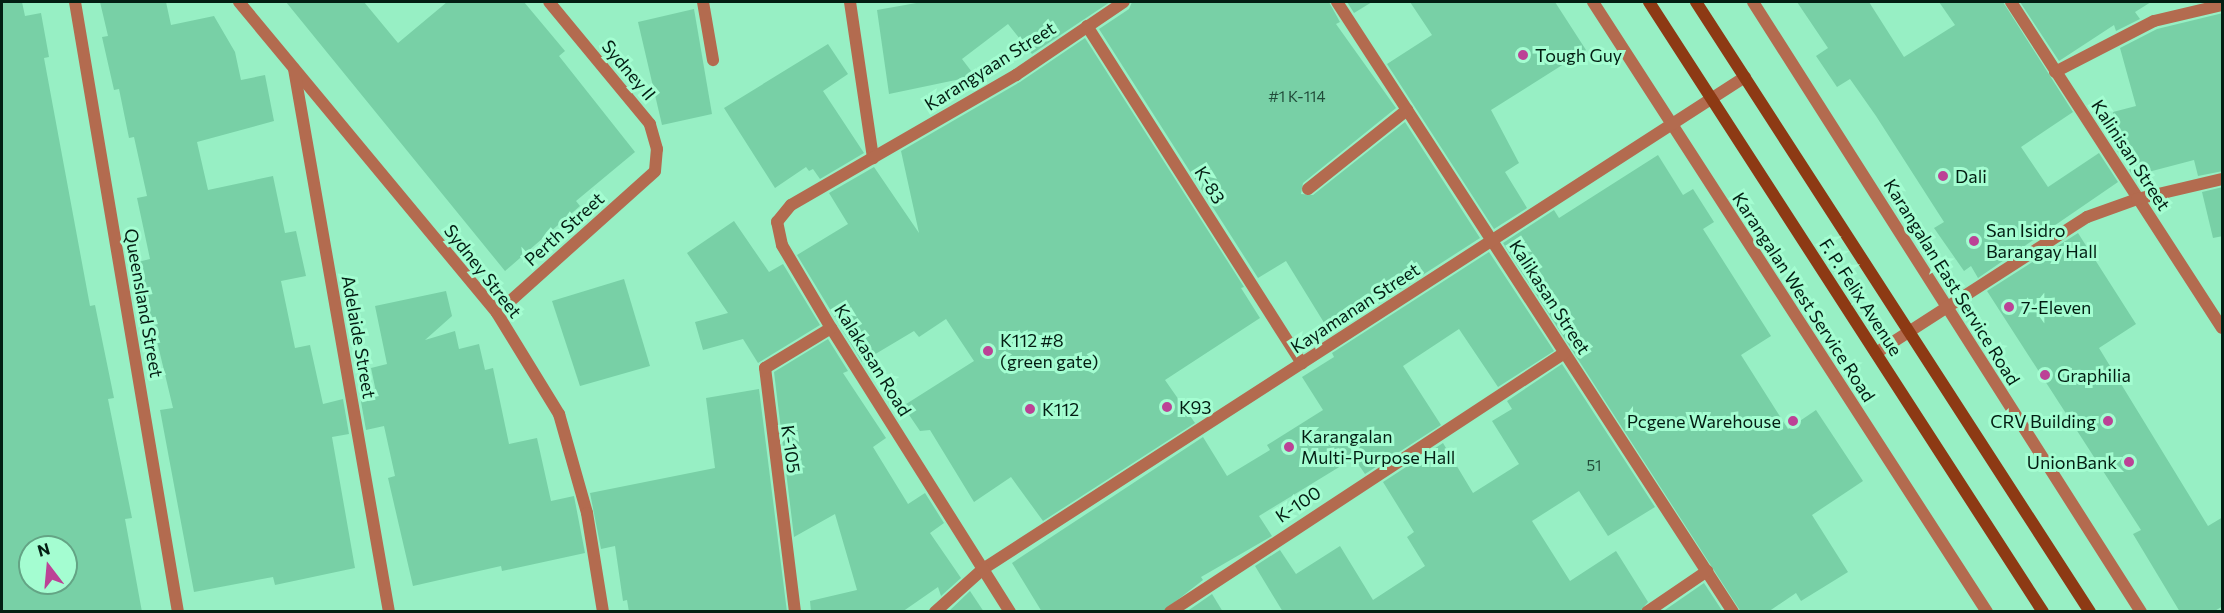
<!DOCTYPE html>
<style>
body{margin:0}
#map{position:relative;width:2224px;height:613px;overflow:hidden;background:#97efc4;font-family:Commissioner,sans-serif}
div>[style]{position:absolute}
.building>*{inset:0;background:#78d0a6}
.pedestrian>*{height:12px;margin:-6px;padding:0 6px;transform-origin:6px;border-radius:6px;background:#b36b4f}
.minor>*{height:12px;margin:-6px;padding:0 6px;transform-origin:6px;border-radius:6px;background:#b36b4f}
.secondary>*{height:12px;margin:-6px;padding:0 6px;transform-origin:6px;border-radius:6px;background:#8d3a14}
.dots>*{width:16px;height:16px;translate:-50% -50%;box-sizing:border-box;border:3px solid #a4fdd1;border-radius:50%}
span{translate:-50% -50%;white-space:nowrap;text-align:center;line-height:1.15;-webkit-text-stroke:6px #a4fdd1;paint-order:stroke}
.number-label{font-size:15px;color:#204a38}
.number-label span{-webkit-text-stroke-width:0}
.poi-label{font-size:18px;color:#031e13}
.left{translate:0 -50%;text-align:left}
.right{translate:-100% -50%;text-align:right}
.street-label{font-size:18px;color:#031e13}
.frame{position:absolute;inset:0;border:3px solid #031e13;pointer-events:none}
.north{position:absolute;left:18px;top:535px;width:60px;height:60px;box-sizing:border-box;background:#a4fdd1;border:2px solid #64a485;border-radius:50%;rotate:344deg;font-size:16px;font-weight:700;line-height:24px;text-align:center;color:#031e13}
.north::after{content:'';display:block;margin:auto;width:21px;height:27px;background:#bc4296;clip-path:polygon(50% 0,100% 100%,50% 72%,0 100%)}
</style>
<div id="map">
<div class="building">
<i style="clip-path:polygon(evenodd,2px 2px,22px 2px,25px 16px,41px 13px,49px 57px,44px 58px,90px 306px,95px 305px,114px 398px,108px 399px,132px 518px,125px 519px,142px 612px,2px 612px,2px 2px,30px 547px,66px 547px,66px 583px,30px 583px,30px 547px)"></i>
<i style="clip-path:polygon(100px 2px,166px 2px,171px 25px,214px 16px,235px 52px,241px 80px,265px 75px,274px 121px,197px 142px,208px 190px,273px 176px,285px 233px,296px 231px,306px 276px,281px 281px,295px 348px,310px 345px,323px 404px,343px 399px,349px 434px,332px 437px,355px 568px,275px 585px,273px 577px,194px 592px,160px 410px,173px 408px,138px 262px,150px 259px,137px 198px,147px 196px,134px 137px,129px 138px,119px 89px,114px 90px,102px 37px,108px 36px)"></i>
<i style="clip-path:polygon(286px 2px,364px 2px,398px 43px,447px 2px,524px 2px,565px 51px,559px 56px,635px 152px,576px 201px,580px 206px,505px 271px)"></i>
<i style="clip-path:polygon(922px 2px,1110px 2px,1032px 54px,1008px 24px,962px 59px,975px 76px,889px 94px,877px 10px)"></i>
<i style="clip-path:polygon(1132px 2px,1329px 2px,1340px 22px,1336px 24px,1396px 108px,1303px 183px,1301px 194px,1313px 195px,1405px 122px,1480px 238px,1331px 334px,1286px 261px,1258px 278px,1099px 29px,1129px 9px)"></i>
<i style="clip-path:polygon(1347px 2px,1372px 2px,1354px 13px)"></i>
<i style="clip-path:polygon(1410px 2px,1555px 2px,1586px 50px,1491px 110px,1519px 163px,1505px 172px,1527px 208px,1494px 229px,1387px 64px,1432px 35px)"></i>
<i style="clip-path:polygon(1797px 2px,1869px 2px,1904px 57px,1955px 25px,1939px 2px,2003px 2px,2073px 112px,2021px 147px,2048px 187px,2099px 153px,2118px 182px,1978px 278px,1971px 266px,1964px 271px,1934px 228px,1944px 222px,1876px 116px,1850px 79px,1837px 87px,1816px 56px,1828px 48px)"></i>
<i style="clip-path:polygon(2020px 2px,2151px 2px,2135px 12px,2140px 19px,2116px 31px,2114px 25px,2059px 61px)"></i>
<i style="clip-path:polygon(694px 9px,712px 114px,662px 125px,638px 22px)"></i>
<i style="clip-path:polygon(2223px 13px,2223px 171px,2198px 176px,2194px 160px,2133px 176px,2113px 144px,2120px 140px,2113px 112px,2136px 106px,2120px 48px,2157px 29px)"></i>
<i style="clip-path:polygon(1085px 38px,1244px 287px,1241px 288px,1260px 318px,1165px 380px,1195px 423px,1043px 521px,1011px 477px,974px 502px,930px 430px,920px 431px,903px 406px,974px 361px,946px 319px,919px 337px,914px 331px,862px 362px,797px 255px,848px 224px,829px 193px,874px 167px,919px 233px,901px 151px,1020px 82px)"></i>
<i style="clip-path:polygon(828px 44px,848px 74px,823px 91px,864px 153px,820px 179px,813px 169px,809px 171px,806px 167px,775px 188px,724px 108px)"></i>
<i style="clip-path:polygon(1658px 155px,1683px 195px,1693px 189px,1714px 222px,1703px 229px,1771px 336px,1741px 355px,1788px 429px,1816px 410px,1863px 481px,1812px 515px,1848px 572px,1801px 601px,1796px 593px,1768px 612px,1741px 612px,1503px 243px,1554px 210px,1559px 218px)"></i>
<i style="clip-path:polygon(2223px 187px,2223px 236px,2213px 238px,2202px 192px)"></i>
<i style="clip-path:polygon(734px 221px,769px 272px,783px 264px,820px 325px,758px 363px,743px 339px,703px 350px,695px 322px,728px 313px,687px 253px)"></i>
<i style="clip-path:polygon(2078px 233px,2136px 324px,2099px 348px,2208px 526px,2223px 517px,2223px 606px,2213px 612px,2180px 612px,2133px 534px,2141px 530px,1987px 291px)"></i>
<i style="clip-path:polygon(1489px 252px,1554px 351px,1498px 387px,1459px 329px,1403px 366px,1441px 425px,1365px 474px,1354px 458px,1259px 516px,1272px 536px,1201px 577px,1203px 580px,1162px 612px,1042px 612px,1012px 563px,1203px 437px,1227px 476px,1270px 450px,1267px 445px,1323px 410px,1302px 377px,1334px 357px,1332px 353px)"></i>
<i style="clip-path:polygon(624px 279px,650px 366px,580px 386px,552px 301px)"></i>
<i style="clip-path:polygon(446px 291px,452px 316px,425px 340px,455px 331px,459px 349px,479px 344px,485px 370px,493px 368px,509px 444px,537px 438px,551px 501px,574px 496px,585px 553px,502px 571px,501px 566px,413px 586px,388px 478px,395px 476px,384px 426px,366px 430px,360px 396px,376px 392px,371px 368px,387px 364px,375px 306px)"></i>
<i style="clip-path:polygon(828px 339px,848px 371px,843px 373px,886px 438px,873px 447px,908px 504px,925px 493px,944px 523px,930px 533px,961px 578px,941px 596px,938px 587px,902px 612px,811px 612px,810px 601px,857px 590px,835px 514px,794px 537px,774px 372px)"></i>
<i style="clip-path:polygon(1562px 364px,1655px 507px,1608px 536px,1579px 491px,1532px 521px,1570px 581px,1616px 551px,1648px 602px,1639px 612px,1283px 612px,1255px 566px,1280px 550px,1296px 574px,1340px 546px,1373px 600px,1425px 566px,1407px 537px,1414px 532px,1383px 482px,1443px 443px,1473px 493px,1519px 464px,1492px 421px,1512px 409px,1507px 401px)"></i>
<i style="clip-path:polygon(759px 389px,787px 612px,629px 612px,627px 600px,623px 601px,615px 546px,601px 549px,590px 493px,715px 468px,706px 398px)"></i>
<i style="clip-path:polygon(1704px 583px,1723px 612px,1662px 612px)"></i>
<i style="clip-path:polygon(970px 591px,984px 612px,948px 612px)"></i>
<i style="clip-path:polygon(1212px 594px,1223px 612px,1186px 612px)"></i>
</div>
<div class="pedestrian">
<i style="left:795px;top:612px;width:246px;rotate:-97deg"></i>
<i style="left:765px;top:368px;width:77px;rotate:-31.2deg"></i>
<i style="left:935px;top:612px;width:64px;rotate:-41.9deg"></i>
</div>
<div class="minor">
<i style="left:75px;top:2px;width:619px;rotate:80.42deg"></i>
<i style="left:239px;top:2px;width:404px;rotate:50.3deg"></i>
<i style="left:497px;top:313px;width:119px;rotate:58.5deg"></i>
<i style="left:559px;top:414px;width:103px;rotate:74.2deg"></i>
<i style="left:587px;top:513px;width:100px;rotate:80.8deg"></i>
<i style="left:703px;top:2px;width:59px;rotate:80.2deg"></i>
<i style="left:850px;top:2px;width:158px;rotate:81.6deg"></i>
<i style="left:1337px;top:2px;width:727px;rotate:57.01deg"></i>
<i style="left:1593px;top:2px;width:726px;rotate:57.14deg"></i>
<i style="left:1753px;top:2px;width:723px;rotate:57.54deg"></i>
<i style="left:2011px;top:2px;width:388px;rotate:57.1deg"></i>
<i style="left:1087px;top:26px;width:400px;rotate:57.5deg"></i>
<i style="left:294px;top:69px;width:551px;rotate:80.08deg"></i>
<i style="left:2055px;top:72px;width:111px;rotate:-27.3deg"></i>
<i style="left:2154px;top:21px;width:70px;rotate:-13.2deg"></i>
<i style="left:1308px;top:189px;width:127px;rotate:-38.6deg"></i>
<i style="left:497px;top:313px;width:212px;rotate:-41.9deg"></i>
<i style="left:655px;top:171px;width:22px;rotate:-85deg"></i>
<i style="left:657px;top:149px;width:26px;rotate:-106deg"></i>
<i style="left:650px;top:124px;width:158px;rotate:-129.6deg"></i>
<i style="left:1876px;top:353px;width:251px;rotate:-32.8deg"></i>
<i style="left:2087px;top:217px;width:53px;rotate:-19.8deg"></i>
<i style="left:2137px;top:199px;width:87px;rotate:-13.2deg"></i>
<i style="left:983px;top:569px;width:907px;rotate:-32.85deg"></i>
<i style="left:1010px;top:612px;width:336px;rotate:-122.2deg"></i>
<i style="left:831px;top:328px;width:96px;rotate:-120.6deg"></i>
<i style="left:782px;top:245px;width:24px;rotate:-102deg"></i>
<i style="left:777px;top:222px;width:22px;rotate:-51deg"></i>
<i style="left:791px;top:205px;width:260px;rotate:-30deg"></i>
<i style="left:1016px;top:75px;width:130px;rotate:-34.1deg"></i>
<i style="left:1170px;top:612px;width:472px;rotate:-33.3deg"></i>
<i style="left:1647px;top:612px;width:73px;rotate:-34.3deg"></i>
</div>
<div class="secondary">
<i style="left:1649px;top:2px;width:726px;rotate:57.14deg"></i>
<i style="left:1696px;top:2px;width:726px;rotate:57.14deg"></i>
</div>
<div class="dots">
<i style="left:1523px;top:55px;background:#bc4296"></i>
<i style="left:1943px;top:176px;background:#bc4296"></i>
<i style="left:1974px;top:241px;background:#bc4296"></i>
<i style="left:2009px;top:307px;background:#bc4296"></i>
<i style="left:988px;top:351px;background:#bc4296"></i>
<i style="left:2045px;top:375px;background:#bc4296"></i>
<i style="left:1167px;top:407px;background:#bc4296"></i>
<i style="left:1030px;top:409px;background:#bc4296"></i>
<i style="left:1793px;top:421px;background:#bc4296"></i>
<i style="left:2108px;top:421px;background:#bc4296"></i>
<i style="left:1289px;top:447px;background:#bc4296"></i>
<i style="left:2129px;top:462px;background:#bc4296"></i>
</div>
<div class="number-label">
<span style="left:1297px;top:97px">#1 K-114</span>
<span style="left:1594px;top:466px">51</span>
</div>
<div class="poi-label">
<span class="left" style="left:1535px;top:55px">Tough Guy</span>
<span class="left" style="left:1955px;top:176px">Dali</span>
<span class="left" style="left:1986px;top:241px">San Isidro<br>Barangay Hall</span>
<span class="left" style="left:2021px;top:307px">7-Eleven</span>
<span class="left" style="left:1000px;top:351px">K112 #8<br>(green gate)</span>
<span class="left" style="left:2057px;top:375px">Graphilia</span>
<span class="left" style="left:1179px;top:407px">K93</span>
<span class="left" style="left:1042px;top:409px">K112</span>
<span class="right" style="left:1781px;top:421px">Pcgene Warehouse</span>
<span class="right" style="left:2096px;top:421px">CRV Building</span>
<span class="left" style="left:1301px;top:447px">Karangalan<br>Multi-Purpose Hall</span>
<span class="right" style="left:2117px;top:462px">UnionBank</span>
</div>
<div class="street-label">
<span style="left:990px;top:66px;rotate:-32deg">Karangyaan Street</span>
<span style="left:629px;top:70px;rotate:50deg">Sydney II</span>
<span style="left:2131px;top:155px;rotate:57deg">Kalinisan Street</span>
<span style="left:1210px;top:185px;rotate:58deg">K-83</span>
<span style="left:564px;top:229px;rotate:-42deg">Perth Street</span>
<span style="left:483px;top:271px;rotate:52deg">Sydney Street</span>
<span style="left:1952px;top:282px;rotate:58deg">Karangalan East Service Road</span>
<span style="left:1550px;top:297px;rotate:57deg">Kalikasan Street</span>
<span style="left:1804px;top:297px;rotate:57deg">Karangalan West Service Road</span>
<span style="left:1861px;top:297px;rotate:57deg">F. P. Felix Avenue</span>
<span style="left:144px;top:303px;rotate:80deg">Queensland Street</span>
<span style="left:1355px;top:308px;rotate:-33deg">Kayamanan Street</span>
<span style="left:359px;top:337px;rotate:80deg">Adelaide Street</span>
<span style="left:873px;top:360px;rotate:58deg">Kalakasan Road</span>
<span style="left:791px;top:449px;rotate:82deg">K-105</span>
<span style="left:1298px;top:504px;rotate:-34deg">K-100</span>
</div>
<div class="frame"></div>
<div class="north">N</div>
</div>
